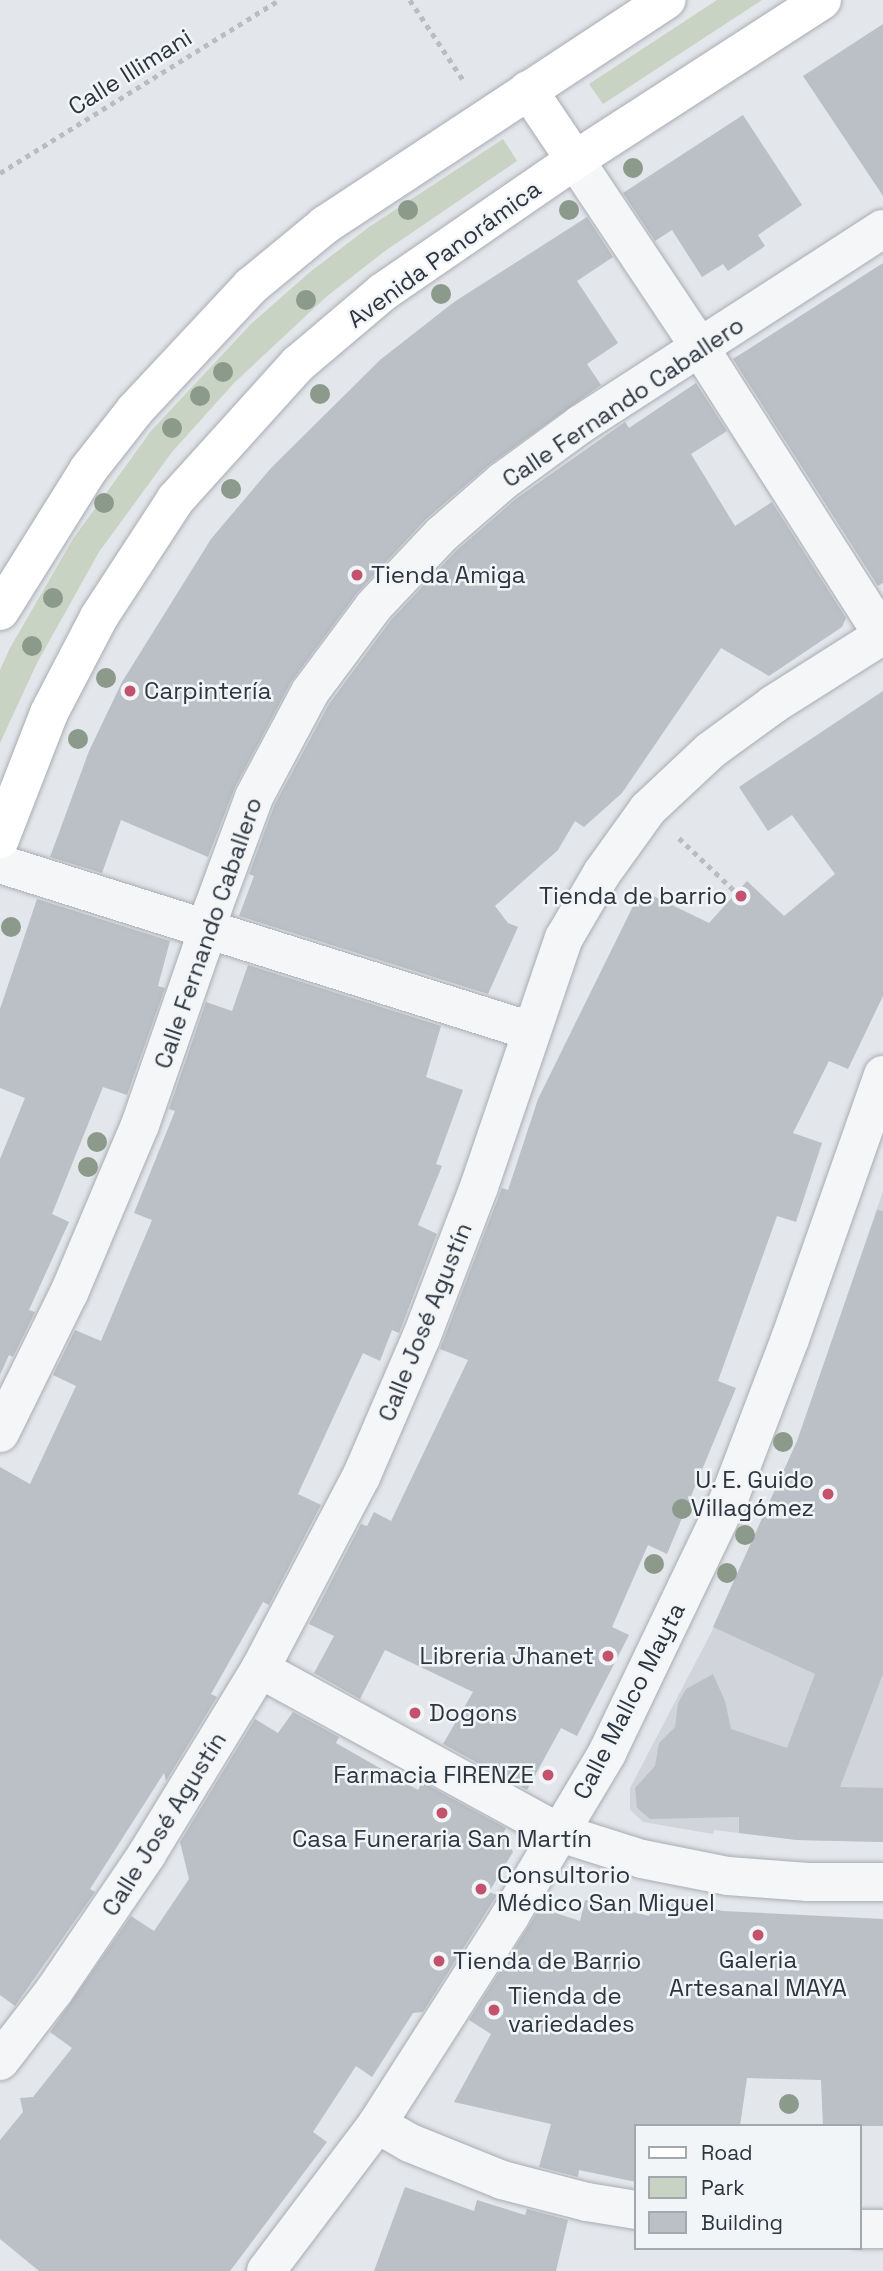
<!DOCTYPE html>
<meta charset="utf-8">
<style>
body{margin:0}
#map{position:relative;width:883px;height:2271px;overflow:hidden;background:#e3e6ea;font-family:"Space Grotesk",sans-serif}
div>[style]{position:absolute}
.built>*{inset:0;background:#d1d5db}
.green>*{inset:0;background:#c9d3c4}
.building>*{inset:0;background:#bac0c6}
.path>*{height:4.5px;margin-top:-2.25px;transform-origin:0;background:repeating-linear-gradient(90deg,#b9bcc1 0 5px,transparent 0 10px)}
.roads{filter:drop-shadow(0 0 2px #a8adb4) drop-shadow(0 0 2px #a8adb4)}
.minor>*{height:38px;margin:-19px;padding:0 19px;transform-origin:19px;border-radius:19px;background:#f5f6f8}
.major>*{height:38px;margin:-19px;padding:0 19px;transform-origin:19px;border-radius:19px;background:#fff}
.trees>*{width:20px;height:20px;margin:-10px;border-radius:50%;background:#8b9a8a}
.dots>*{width:19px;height:19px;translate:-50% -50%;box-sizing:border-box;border:4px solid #f2f5f7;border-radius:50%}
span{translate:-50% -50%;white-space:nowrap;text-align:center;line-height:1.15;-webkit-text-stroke:5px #f2f5f7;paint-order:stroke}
.street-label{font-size:24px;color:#2c3540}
.poi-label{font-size:24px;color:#2c3540}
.left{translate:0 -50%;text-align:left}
.right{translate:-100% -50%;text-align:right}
.legend{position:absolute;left:634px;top:2124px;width:228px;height:126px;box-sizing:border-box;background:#f2f5f7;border:2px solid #a3a8ae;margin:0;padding:9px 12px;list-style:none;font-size:21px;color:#2c3540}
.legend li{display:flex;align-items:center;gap:14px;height:35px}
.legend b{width:35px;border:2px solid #a3a8ae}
</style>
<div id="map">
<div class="built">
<i style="clip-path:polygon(883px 1191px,883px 1842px,797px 1840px,714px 1830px,713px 1834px,643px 1822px,630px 1810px,630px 1788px,711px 1633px,796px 1445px)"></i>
</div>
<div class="green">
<i style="clip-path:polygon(717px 0,762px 0,603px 104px,589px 84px)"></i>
<i style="clip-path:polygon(503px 139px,517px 161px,385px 251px,326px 297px,234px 383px,172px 452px,99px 552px,37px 663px,0 743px,0 670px,10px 648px,73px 539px,151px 431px,251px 324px,310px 272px,369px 227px)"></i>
</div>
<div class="building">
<i style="clip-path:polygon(883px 24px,883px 196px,803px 76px)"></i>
<i style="clip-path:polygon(743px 115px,802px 205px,758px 235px,765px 246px,728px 271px,723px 264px,702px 277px,672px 230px,655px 241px,623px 193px)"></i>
<i style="clip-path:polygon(587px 217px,613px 257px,577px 281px,618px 343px,587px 364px,601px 385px,489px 465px,425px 520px,357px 593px,291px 682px,235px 787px,208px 857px,121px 820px,102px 873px,50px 857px,89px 751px,122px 682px,211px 539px,271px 468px,380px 360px,454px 302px)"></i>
<i style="clip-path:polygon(883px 263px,883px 583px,878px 586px,733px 359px)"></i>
<i style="clip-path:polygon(696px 383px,727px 431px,691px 454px,735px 526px,772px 502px,846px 618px,842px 627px,769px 676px,721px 648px,622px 793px,584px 827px,575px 821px,558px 850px,495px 906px,508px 923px,518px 927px,488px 994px,239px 916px,254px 876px,249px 874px,274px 806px,329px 704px,391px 620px,456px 551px,517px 498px,625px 422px,629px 428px)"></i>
<i style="clip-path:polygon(883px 691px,883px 996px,848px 1069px,829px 1061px,793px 1133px,822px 1143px,796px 1222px,777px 1216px,718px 1381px,736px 1388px,667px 1554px,648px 1545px,612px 1627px,629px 1635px,577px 1736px,561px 1728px,527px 1790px,443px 1744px,473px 1692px,385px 1650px,360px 1699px,314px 1673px,334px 1636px,309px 1624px,361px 1524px,367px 1526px,374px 1512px,391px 1521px,468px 1360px,440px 1349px,502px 1188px,508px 1190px,538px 1099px,641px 890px,709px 923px,747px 881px,784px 916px,835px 874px,792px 815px,768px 831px,739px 787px)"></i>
<i style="clip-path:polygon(37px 899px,170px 941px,158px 986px,165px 988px,127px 1095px,103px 1087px,52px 1214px,69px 1222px,29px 1310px,35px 1312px,13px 1357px,9px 1355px,0 1375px,0 1159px,25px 1098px,0 1088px,0 1009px)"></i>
<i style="clip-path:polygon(248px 965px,441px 1026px,426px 1077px,463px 1090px,436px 1164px,442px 1166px,418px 1225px,437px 1234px,399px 1333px,392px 1330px,380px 1361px,363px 1353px,298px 1494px,321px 1505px,269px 1605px,263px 1602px,211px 1694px,217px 1697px,166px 1781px,164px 1773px,90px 1889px,95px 1892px,15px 2006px,0 1995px,0 1467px,30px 1484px,76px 1386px,53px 1375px,75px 1330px,101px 1341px,152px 1220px,134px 1213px,175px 1111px,169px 1109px,206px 1002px,232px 1011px)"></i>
<i style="clip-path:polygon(877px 1210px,883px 1211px,883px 1674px,840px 1787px,883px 1788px,883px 1842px,797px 1840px,739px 1833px,739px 1817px,650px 1819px,637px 1808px,635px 1788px,655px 1766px,659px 1743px,675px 1727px,678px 1703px,686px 1689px,713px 1674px,725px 1701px,731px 1729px,787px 1748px,815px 1674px,713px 1627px,797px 1441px)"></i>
<i style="clip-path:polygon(293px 1712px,339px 1737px,336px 1743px,418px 1790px,422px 1782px,506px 1828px,504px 1832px,513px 1852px,489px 1892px,497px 1895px,423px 2012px,413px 2013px,372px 2077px,356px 2066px,313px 2132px,327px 2142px,230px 2271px,39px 2271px,0 2239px,0 2140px,23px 2112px,20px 2098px,33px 2097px,72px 2048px,50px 2032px,131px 1916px,154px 1931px,189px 1879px,180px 1842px,255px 1719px,278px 1733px)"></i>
<i style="clip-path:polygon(655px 1897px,723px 1911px,883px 1919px,883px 2126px,823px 2126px,821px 2080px,747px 2078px,740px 2126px,636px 2126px,636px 2182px,579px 2170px,578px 2177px,539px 2167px,551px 2124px,454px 2102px,491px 2034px,469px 2020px,540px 1908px,580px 1921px,585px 1900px,649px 1916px)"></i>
<i style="clip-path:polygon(405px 2187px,474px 2211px,477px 2200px,525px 2215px,527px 2209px,568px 2220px,556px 2271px,374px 2271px)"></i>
</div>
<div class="path">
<i style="left:410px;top:0;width:97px;rotate:56.3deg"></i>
<i style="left:0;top:173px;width:328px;rotate:-31.8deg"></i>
<i style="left:679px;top:838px;width:80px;rotate:43.5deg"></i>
</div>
<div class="roads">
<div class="minor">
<i style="left:575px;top:160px;width:209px;rotate:56.3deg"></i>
<i style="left:691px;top:334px;width:357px;rotate:57.5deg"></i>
<i style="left:0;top:864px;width:557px;rotate:17.46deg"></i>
<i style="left:0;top:1433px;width:156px;rotate:-63.8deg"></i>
<i style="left:69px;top:1293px;width:182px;rotate:-67.1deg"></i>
<i style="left:140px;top:1125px;width:185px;rotate:-70.8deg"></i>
<i style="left:201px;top:950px;width:44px;rotate:-74.1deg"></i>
<i style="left:213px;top:908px;width:118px;rotate:-69.7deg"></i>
<i style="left:254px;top:797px;width:119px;rotate:-61.9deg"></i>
<i style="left:310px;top:692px;width:107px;rotate:-53.3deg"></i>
<i style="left:374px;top:606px;width:98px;rotate:-46.7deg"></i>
<i style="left:441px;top:535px;width:82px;rotate:-41.1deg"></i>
<i style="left:503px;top:481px;width:97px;rotate:-36.2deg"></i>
<i style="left:581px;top:424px;width:359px;rotate:-32.9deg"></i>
<i style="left:260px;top:1669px;width:342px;rotate:28.7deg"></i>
<i style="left:560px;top:1833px;width:86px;rotate:17.6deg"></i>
<i style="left:642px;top:1859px;width:88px;rotate:11.2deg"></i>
<i style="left:728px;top:1876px;width:80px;rotate:4.3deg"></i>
<i style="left:808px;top:1882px;width:75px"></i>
<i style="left:0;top:2061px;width:88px;rotate:-52.4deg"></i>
<i style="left:54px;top:1991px;width:166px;rotate:-55.8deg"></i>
<i style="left:147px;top:1854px;width:217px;rotate:-58.6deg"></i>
<i style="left:260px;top:1669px;width:217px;rotate:-62.3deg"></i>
<i style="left:361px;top:1477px;width:151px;rotate:-66.7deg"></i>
<i style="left:421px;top:1338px;width:162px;rotate:-69deg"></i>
<i style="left:479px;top:1187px;width:263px;rotate:-71.2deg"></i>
<i style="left:564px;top:938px;width:75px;rotate:-59.7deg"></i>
<i style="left:602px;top:873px;width:79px;rotate:-54.3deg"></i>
<i style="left:648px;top:809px;width:86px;rotate:-43.1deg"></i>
<i style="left:711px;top:750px;width:78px;rotate:-36.1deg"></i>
<i style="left:774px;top:704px;width:129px;rotate:-32.3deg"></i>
<i style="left:377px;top:2124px;width:38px;rotate:30deg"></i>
<i style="left:410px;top:2143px;width:99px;rotate:21.9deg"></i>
<i style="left:502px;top:2180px;width:88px;rotate:14.5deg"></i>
<i style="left:587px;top:2202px;width:50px;rotate:9.3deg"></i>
<i style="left:860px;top:2229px;width:23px"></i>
<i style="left:266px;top:2271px;width:184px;rotate:-52.9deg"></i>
<i style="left:377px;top:2124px;width:247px;rotate:-57.4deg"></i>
<i style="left:510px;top:1916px;width:190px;rotate:-59.2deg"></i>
<i style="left:607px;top:1753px;width:285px;rotate:-64.4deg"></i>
<i style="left:730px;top:1496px;width:168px;rotate:-69.1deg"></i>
<i style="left:790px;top:1339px;width:280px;rotate:-70.6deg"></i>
</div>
<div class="major">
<i style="left:528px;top:90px;width:84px;rotate:56.1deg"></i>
<i style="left:0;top:611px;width:166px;rotate:-58deg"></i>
<i style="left:88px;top:470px;width:76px;rotate:-51.9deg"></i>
<i style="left:135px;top:410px;width:170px;rotate:-46.9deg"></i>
<i style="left:251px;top:286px;width:96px;rotate:-39.5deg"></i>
<i style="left:325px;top:225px;width:409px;rotate:-33.4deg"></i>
<i style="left:0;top:839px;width:135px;rotate:-68.7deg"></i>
<i style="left:49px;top:713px;width:108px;rotate:-62.5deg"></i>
<i style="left:99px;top:617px;width:141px;rotate:-56.9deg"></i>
<i style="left:176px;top:499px;width:182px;rotate:-47.9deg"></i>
<i style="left:298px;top:364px;width:111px;rotate:-40.3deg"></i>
<i style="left:383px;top:292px;width:233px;rotate:-34.5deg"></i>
<i style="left:575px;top:160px;width:294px;rotate:-32.9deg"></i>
</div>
</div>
<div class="trees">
<i style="left:633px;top:168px"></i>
<i style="left:408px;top:210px"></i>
<i style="left:569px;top:210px"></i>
<i style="left:441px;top:294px"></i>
<i style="left:306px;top:300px"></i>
<i style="left:223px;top:372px"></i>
<i style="left:320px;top:394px"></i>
<i style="left:200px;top:396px"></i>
<i style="left:172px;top:428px"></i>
<i style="left:231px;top:489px"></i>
<i style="left:104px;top:503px"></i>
<i style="left:53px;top:598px"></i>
<i style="left:32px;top:646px"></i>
<i style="left:106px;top:678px"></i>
<i style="left:78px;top:739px"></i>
<i style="left:11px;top:927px"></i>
<i style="left:97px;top:1142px"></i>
<i style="left:88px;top:1167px"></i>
<i style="left:783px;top:1442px"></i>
<i style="left:682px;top:1509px"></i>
<i style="left:745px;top:1535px"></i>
<i style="left:654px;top:1564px"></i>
<i style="left:727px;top:1573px"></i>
<i style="left:789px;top:2104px"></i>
</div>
<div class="dots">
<i style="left:357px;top:575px;background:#c3536d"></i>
<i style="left:130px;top:691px;background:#c3536d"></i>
<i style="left:741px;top:896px;background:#c3536d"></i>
<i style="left:828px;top:1494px;background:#c3536d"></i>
<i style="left:608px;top:1656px;background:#c3536d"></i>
<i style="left:415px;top:1713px;background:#c3536d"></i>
<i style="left:548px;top:1775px;background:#c3536d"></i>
<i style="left:442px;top:1813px;background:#c3536d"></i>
<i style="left:481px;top:1889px;background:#c3536d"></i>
<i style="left:758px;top:1935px;background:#c3536d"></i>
<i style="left:439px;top:1961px;background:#c3536d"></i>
<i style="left:494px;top:2010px;background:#c3536d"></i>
</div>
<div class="street-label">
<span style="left:130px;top:72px;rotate:-32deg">Calle Illimani</span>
<span style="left:444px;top:254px;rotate:-36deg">Avenida Panorámica</span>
<span style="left:623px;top:402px;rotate:-34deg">Calle Fernando Caballero</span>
<span style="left:208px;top:933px;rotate:-71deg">Calle Fernando Caballero</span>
<span style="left:425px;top:1322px;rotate:-68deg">Calle José Agustín</span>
<span style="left:629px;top:1701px;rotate:-63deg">Calle Mallco Mayta</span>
<span style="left:164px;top:1824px;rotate:-58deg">Calle José Agustín</span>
</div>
<div class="poi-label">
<span class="left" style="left:371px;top:575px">Tienda Amiga</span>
<span class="left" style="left:144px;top:691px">Carpintería</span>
<span class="right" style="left:727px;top:896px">Tienda de barrio</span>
<span class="right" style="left:814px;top:1494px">U. E. Guido<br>Villagómez</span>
<span class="right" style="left:594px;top:1656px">Libreria Jhanet</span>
<span class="left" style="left:429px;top:1713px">Dogons</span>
<span class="right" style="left:534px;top:1775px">Farmacia FIRENZE</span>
<span style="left:442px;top:1839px">Casa Funeraria San Martín</span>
<span class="left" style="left:497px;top:1889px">Consultorio<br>Médico San Miguel</span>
<span style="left:758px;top:1974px">Galeria<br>Artesanal MAYA</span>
<span class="left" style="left:453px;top:1961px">Tienda de Barrio</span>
<span class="left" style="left:508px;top:2010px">Tienda de<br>variedades</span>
</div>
<ul class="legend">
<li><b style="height:9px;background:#fff"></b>Road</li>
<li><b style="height:19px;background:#c9d3c4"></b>Park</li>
<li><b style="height:19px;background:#bac0c6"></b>Building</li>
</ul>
</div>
